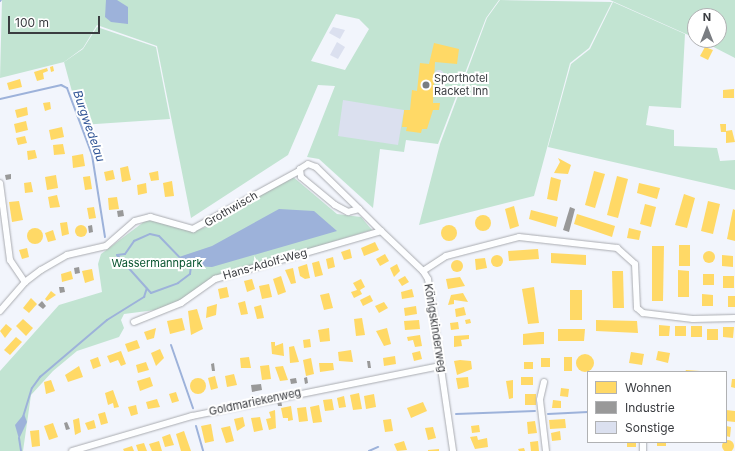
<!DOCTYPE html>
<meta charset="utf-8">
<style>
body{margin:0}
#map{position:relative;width:735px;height:451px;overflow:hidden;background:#f2f5fc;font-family:Inter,sans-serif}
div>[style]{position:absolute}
.green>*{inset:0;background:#c2e4d2}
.water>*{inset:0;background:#9db2da}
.homes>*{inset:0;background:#ffd966}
.round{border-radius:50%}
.industry>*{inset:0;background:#999}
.stream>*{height:2px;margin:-1px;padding:0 1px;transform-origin:1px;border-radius:1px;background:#9db2da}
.building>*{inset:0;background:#dbe0ef}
.roads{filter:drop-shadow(0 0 1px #a9abb0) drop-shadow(0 0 1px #a9abb0)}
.street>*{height:6px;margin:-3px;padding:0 3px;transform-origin:3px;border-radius:3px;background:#fdfeff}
.dots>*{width:11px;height:11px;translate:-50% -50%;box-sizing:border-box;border:2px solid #fff;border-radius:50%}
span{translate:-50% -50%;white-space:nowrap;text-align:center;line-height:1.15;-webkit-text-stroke:4px #fff;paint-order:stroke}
.poi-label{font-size:11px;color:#3a3c40}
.left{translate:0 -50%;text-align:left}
.street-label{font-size:11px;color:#3a3c40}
.park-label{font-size:11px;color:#08542f}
.water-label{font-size:12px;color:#2f5395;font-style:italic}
.legend{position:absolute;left:587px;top:371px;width:140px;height:72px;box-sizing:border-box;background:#fff;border:1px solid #b0b1b3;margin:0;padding:5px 7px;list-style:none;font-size:12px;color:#3a3c40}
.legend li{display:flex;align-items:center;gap:8px;height:20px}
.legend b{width:20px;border:1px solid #b0b1b3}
.north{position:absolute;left:687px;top:8px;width:40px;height:40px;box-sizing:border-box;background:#fff;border:1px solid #b0b1b3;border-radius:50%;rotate:0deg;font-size:11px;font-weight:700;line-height:16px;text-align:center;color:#3a3c40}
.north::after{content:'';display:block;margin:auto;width:14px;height:18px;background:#7a7d82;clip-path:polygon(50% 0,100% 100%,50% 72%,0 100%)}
.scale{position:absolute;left:8px;top:16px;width:92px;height:18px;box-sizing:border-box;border:2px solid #3a3c40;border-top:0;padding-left:5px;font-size:12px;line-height:14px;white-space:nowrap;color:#3a3c40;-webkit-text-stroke:3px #fff;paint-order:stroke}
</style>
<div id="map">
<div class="green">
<i style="clip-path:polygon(evenodd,2px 0,499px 0,486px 18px,438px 144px,406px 140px,404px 152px,380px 149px,373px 208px,319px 159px,307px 157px,335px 86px,318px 85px,288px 155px,191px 218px,157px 46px,97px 25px,83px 48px,64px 62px,0 78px,2px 0,336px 14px,359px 19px,369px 29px,345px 70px,311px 61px,336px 14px)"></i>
<i style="clip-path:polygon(500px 0,612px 2px,589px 48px,570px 63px,534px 196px,419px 225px,440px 144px,487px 18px)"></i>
<i style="clip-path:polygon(610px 0,735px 0,735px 58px,700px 40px,719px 40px,719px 16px,695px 16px,695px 38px)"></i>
<i style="clip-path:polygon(613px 2px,685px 34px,681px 108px,649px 106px,646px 125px,674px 130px,674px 146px,717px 148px,720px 161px,735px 160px,735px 190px,548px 147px,571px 64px,590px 49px)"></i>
<i style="clip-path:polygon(97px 27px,156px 47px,170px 119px,81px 125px,64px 62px,83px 49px)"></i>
<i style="clip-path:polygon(292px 176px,337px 214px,361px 217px,372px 230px,215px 277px,179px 301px,155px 310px,124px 314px,121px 320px,124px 328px,119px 337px,77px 351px,53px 371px,31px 395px,23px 451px,0 451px,0 371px,59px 305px,102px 292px,98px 264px,101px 254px,145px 221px,155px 220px,197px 230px,209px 226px)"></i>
</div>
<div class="water">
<i style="clip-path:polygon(106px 0,117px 0,128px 7px,128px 24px,111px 22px,105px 17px)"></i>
<i style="clip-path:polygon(279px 209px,314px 211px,337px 231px,212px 267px,191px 266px,179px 257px,212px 246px)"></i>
<i style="clip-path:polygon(24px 414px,27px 422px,19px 439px,15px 425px)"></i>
</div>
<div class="homes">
<i style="clip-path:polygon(434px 43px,459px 49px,457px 64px,435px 62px,433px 103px,440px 103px,439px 110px,433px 110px,427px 129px,422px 129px,421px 133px,406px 131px,407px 127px,402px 127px,404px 110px,410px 110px,412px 90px,417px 91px,420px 63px,429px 64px)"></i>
<i style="clip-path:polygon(705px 47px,713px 50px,708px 60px,700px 56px)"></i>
<i style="clip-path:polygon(53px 66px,54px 71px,51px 72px,50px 67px)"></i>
<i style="clip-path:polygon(47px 68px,48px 71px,43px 73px,44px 79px,37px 81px,34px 72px)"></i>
<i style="clip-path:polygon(20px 79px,22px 87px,9px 90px,7px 83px)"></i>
<i style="clip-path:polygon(734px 89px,734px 98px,723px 98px,723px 90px)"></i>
<i style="clip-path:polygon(50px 102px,51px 109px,45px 111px,43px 103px)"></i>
<i style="clip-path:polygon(27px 107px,28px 115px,17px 118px,15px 110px)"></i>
<i style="clip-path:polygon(26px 121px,28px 130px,16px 133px,14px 124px)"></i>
<i style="clip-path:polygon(720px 124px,726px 124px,726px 131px,732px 130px,735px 142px,726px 143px,726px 132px,721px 132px)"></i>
<i style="clip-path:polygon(62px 127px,64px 137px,51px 140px,49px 130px)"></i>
<i style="clip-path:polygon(25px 136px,27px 143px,18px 145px,16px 138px)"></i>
<i style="clip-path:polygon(63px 144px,65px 154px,54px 155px,53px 145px)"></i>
<i style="clip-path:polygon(35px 150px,37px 158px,28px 160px,27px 151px)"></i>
<i style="clip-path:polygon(83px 154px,85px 166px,73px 168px,72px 156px)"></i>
<i style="clip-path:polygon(558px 158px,571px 165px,568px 174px,554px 173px,560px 162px)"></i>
<i style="clip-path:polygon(128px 166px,131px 180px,122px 182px,120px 168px)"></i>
<i style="clip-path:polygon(113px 170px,115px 179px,106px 181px,104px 172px)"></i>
<i style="clip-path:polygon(158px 171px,159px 180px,151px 181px,149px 173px)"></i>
<i style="clip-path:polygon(594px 171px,605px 174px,595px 208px,585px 205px)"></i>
<i style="clip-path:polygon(56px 175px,58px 188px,47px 190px,45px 177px)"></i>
<i style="clip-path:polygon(90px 176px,92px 189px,85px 190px,83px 177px)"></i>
<i style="clip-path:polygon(617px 176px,628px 179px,618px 218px,607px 215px)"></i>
<i style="clip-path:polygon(551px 177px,561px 180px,557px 201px,547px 199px)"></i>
<i style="clip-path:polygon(172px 181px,174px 196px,165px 197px,163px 183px)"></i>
<i style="clip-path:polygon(31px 182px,33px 192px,25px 193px,24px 183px)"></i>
<i style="clip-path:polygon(146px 183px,147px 193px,138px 195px,137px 185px)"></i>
<i style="clip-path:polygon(639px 183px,660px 188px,657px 199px,637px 193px)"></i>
<i style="clip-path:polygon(684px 194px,695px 198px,687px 228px,675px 225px)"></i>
<i style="clip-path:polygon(57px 195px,60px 207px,50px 208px,48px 197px)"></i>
<i style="clip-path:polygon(117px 197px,119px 209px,109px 210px,108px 198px)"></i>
<i style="clip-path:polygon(19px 201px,23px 220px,12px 222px,9px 202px)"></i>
<i style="clip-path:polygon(708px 201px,720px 204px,713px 234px,701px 231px)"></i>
<i style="clip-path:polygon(645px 204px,656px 207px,651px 227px,640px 224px)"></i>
<i style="clip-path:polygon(514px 206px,519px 226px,510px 229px,505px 209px)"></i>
<i style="clip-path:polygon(94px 207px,96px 218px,89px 219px,87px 208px)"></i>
<i style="clip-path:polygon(733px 209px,735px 210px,735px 241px,727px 239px)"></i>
<i style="clip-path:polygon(531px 210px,558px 217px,556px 227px,529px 219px)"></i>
<i style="clip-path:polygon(577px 214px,615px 226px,612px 237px,574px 224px)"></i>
<i class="round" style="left:475px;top:215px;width:16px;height:16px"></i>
<i style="clip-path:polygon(67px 222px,69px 234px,62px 236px,60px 223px)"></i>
<i class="round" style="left:441px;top:225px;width:16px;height:16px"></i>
<i class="round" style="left:75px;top:225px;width:12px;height:12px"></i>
<i style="clip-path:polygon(629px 228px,641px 231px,639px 240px,627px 238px)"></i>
<i class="round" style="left:27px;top:228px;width:16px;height:16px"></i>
<i style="clip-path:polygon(53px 230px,56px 240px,48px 242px,45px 233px)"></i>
<i style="clip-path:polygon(375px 242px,379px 250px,364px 256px,361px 248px)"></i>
<i style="clip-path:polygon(679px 245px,690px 245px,690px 266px,679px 266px)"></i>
<i style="clip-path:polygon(652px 246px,664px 246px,663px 301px,652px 301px)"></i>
<i style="clip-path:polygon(27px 248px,29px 257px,22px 259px,19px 250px)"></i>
<i style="clip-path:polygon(350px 249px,352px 258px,344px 260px,341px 252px)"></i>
<i style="clip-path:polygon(538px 249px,539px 259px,509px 261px,508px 251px)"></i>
<i class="round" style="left:703px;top:251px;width:12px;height:12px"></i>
<i style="clip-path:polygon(551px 253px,586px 255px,586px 265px,551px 263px)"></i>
<i style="clip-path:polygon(385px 254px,389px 261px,380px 266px,376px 259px)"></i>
<i class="round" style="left:491px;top:255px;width:12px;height:12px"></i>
<i style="clip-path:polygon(722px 255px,733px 256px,733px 267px,722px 266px)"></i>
<i style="clip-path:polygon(333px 257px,335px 267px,328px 269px,326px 259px)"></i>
<i style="clip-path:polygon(485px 258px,487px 268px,476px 270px,475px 259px)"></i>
<i class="round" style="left:451px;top:260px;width:12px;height:12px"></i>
<i style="clip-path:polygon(319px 261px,323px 275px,315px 277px,312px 263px)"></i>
<i style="clip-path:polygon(307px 264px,310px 278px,305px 279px,300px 276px,298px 267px)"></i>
<i style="clip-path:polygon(397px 264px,400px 271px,394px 277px,390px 268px)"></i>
<i style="clip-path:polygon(293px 268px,296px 283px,291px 284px,285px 270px)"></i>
<i style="clip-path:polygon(92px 269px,94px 280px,85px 283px,82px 271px)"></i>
<i style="clip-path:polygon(678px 270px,689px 271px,689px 297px,678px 297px)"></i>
<i style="clip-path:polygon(71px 271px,73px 279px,62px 282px,61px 274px)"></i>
<i style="clip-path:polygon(612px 271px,623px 271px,624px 308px,613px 308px)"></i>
<i style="clip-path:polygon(703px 274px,714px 274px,714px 285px,703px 285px)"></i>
<i style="clip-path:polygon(281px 276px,286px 292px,278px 295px,273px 279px)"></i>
<i style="clip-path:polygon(405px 276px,409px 282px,402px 286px,398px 280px)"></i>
<i style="clip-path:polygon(723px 276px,734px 276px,734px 288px,723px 288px)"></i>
<i style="clip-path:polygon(460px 277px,465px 286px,448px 289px,446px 279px)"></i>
<i style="clip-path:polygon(252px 279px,255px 289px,247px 292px,244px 281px)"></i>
<i style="clip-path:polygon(361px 279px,365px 287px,360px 290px,362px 294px,354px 298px,351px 292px,357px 290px,353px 283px)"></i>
<i style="clip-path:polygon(269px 284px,272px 297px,262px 299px,259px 286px)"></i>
<i style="clip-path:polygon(227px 287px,229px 297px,220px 299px,218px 289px)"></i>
<i style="clip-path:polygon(534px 287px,539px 323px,528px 324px,522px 289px)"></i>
<i style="clip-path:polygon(412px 289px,414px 297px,402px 299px,401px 292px)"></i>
<i style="clip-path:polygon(570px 290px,582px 290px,582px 320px,570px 320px)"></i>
<i style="clip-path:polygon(51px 291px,56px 295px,47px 301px,45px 299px)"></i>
<i style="clip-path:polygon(329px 293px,333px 308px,324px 310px,320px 295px)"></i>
<i style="clip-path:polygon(463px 293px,468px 302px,454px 300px,454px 304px,448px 305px,451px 295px)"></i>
<i style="clip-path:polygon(702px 294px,713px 295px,713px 306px,702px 306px)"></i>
<i style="clip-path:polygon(370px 295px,373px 301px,363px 306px,360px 300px)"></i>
<i style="clip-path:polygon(728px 296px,735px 296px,735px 307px,728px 307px)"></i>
<i style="clip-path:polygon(31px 298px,37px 304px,29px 313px,23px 308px)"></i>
<i style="clip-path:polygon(245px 301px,248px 314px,241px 315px,238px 303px)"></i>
<i style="clip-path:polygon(384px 302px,388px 308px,379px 313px,375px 306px)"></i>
<i style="clip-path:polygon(217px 304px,216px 315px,206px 318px,207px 307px)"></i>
<i style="clip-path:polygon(261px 305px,264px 318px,257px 319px,254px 307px)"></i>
<i style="clip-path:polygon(416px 306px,417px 314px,405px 316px,404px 308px)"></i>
<i style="clip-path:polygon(464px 307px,466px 315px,456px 317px,455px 309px)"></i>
<i style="clip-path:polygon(197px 309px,203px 329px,191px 335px,188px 311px)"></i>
<i style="clip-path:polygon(182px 318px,185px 330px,170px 334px,167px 321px)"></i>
<i style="clip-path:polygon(362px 318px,365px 335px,356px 336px,354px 319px)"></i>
<i style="clip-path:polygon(23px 319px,33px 328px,26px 336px,16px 326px)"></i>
<i style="clip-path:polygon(470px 319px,471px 323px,466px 324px,465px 320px)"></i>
<i style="clip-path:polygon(419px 320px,420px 329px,405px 330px,404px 321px)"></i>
<i style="clip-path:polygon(596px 320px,637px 321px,638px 333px,596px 331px)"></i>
<i style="clip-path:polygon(458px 322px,459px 329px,451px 330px,450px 323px)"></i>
<i style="clip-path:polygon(6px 324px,12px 329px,5px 338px,0 331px)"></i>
<i style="clip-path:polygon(659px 325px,670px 326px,669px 336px,659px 336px)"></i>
<i style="clip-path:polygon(675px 326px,686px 326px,686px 336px,675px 336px)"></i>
<i style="clip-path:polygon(691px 326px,702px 326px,702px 337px,691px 337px)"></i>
<i style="clip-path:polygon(723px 327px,734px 327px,733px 338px,723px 337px)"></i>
<i style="clip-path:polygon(156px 328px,154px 338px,147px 340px,144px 332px)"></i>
<i style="clip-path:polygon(329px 328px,330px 341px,320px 342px,318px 330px)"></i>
<i style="clip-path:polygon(387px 328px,391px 344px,384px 346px,376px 331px)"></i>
<i style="clip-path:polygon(558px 329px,585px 329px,584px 341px,558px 341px)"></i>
<i style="clip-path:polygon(707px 329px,718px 329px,718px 340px,707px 340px)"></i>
<i style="clip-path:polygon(539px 332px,544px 332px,544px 344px,523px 345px,523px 334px)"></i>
<i style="clip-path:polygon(420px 335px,422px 346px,415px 347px,413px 340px,408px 341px,407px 337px)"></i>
<i style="clip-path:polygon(469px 335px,469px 339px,461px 340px,462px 346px,454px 347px,454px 336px)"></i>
<i style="clip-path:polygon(16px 337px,22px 342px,10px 355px,4px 350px)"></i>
<i style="clip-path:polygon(310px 339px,311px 347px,304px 348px,303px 340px)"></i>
<i style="clip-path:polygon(137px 340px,140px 348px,128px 352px,125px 344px)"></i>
<i style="clip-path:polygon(271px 342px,275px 342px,275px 346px,283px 343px,284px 356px,272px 354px)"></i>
<i style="clip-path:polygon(294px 346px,299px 362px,290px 363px,289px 347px)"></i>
<i style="clip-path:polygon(160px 349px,164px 358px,156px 366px,151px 353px)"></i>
<i style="clip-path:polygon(351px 350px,353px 362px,339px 361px,338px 352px)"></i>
<i style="clip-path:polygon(121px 351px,126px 364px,121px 366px,118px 360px,110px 363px,107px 356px)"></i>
<i style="clip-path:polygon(420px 351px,422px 359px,414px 361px,412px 353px)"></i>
<i style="clip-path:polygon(658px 351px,670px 353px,668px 363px,656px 360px)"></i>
<i style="clip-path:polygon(631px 352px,644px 354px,642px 365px,629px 363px)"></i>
<i class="round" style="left:576px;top:354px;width:18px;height:18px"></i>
<i style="clip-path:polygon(395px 356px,396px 364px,384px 366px,383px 358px)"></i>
<i style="clip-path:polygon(98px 357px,101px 366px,93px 369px,90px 360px)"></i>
<i style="clip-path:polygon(249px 357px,251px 368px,241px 368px,240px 358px)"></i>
<i style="clip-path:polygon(564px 357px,572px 357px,572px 371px,564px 371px)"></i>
<i style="clip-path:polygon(311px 358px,314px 374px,306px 376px,303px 360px)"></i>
<i style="clip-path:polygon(541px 358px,550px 358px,550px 367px,541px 367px)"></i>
<i style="clip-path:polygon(460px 360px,471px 361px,472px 369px,457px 375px,454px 361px)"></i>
<i style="clip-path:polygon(146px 362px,149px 370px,138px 373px,136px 365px)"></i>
<i style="clip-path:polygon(524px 362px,533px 362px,533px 369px,524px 369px)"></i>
<i style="clip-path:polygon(319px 363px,333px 363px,334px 370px,320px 372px)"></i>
<i style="clip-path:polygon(269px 365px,271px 379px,262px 380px,260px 366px)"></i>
<i style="clip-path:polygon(79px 366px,83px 377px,68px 382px,65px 375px)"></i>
<i style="clip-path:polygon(283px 366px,288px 380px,280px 381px,275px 367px)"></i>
<i style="clip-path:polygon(686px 370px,700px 371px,699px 372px,685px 372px)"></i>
<i style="clip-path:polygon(234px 374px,237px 385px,227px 387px,225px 376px)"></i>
<i style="clip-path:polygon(215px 376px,218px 388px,211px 390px,208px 378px)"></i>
<i style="clip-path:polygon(150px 377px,153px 386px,140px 391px,137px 381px)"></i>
<i style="clip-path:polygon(468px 377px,469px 387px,458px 389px,456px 378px)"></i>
<i style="clip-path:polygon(521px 377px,533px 377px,533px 385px,521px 385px)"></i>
<i class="round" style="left:190px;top:378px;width:16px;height:16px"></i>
<i style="clip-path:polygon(732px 379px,735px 379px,735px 388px,731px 387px)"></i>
<i style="clip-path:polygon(51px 380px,55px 391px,46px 394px,44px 382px)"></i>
<i style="clip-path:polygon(513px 380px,513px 398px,509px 399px,506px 381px)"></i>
<i style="clip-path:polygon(561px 388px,569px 389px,568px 397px,560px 396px)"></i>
<i style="clip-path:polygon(113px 390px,119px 407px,114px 408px,113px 403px,108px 405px,105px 393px)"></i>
<i style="clip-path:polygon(176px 392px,179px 401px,172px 403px,169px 394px)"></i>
<i style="clip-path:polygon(359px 393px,362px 409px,353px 410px,350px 395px)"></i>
<i style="clip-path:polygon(374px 394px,376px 407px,366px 409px,364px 396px)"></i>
<i style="clip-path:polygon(525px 394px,536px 394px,536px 405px,525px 405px)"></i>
<i style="clip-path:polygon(344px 396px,346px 407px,339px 408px,337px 398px)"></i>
<i style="clip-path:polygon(157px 399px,160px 407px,148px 409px,146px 402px)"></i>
<i style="clip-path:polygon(332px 399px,334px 410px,325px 411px,323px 400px)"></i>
<i style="clip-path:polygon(553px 400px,561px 401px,561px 408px,552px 408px)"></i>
<i style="clip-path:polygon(423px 402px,427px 411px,411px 418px,407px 408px)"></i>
<i style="clip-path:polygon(136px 405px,138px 414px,131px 416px,128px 407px)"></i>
<i style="clip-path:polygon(319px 405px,322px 422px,313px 423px,310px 407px)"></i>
<i style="clip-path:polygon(291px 406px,293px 420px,288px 421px,288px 418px,283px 418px,281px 408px)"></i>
<i style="clip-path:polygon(306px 407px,308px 421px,299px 422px,297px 408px)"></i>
<i style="clip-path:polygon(275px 410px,276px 428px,269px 430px,266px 419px,271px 418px,269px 412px)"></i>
<i style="clip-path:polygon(726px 410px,735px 411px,735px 422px,726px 421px)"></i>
<i style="clip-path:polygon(105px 412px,108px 423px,101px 425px,98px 414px)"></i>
<i style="clip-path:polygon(243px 417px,245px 426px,237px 431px,234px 419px)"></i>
<i style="clip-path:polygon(260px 417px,263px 430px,254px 432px,251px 418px)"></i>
<i style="clip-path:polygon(79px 418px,81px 432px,75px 435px,73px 420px)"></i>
<i style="clip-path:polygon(391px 419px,393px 431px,385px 432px,383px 420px)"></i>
<i style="clip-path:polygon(565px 419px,566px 428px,550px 429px,549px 420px)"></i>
<i style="clip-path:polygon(94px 420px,96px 428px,88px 430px,85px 423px)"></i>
<i style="clip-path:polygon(535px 421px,537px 433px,528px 434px,527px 422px)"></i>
<i style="clip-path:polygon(53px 423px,58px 437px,49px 440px,44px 426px)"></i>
<i style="clip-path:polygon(211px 424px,214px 441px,205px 443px,201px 426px)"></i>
<i style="clip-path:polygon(479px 425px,480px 432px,472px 433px,471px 426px)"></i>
<i style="clip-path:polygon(230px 426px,234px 441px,226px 443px,221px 428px)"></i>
<i style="clip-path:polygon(726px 426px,731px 427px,730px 437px,726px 436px)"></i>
<i style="clip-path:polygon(433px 427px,436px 438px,428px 440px,425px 428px)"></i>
<i style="clip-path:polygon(39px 430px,40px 446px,32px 447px,30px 431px)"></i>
<i style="clip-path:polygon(184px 431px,191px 451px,181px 451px,176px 434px)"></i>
<i style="clip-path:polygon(560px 431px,561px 440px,552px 441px,551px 433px)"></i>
<i style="clip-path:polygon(170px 434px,174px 445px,165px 447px,162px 437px)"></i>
<i style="clip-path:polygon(477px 436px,478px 440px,487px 438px,488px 447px,475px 449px,470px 437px)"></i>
<i class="round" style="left:722px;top:440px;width:12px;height:12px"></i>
<i style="clip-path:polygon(159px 441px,162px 451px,152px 451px,149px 444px)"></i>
<i style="clip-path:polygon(404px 441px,407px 450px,397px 451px,394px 444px)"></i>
<i style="clip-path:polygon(538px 441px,539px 451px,531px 451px,530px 442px)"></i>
<i style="clip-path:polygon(627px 442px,636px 442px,636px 447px,627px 447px)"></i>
<i style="clip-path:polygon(657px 442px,666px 442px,666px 446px,657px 446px)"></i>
<i style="clip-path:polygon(144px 443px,147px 451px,138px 451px,136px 445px)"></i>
<i style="clip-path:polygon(132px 446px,134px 451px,124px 451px,123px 449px)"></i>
<i style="clip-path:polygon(524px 448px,525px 451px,519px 451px,518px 449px)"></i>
<i style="clip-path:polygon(439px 449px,439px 451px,428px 451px,428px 450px)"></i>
</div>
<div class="industry">
<i style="clip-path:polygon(11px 174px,11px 179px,6px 180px,5px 175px)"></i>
<i style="clip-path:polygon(570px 207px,575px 209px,569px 232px,563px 230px)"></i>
<i style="clip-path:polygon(123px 210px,124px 216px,118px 217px,117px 211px)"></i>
<i style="clip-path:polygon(92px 225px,93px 232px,89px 233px,88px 226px)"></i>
<i style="clip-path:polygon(79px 267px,80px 273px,75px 274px,74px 268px)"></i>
<i style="clip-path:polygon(59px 287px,64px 287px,65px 292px,60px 293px)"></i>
<i style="clip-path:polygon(42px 301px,46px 306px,43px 309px,38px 305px)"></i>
<i style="clip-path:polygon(367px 361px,370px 361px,371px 368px,368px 368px)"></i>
<i style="clip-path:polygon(214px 363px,215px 371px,212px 371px,211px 364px)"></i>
<i style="clip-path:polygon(307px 377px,308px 383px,305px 384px,304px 378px)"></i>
<i style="clip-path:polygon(296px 378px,297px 383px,291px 384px,290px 379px)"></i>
<i style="clip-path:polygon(261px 384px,262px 390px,252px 392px,251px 385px)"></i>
<i style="clip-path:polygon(281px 400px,282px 406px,278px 406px,277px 401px)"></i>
<i style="clip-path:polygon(67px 422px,70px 429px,66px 430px,64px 423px)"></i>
</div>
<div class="stream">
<i style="left:0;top:1px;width:1px;rotate:-45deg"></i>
<i style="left:0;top:99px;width:63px;rotate:-12.9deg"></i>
<i style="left:61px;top:85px;width:7px;rotate:27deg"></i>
<i style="left:67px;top:88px;width:72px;rotate:69.5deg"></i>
<i style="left:92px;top:155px;width:83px;rotate:81deg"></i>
<i style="left:117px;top:255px;width:51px;rotate:48.2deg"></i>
<i style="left:151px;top:293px;width:29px;rotate:-20deg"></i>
<i style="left:178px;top:283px;width:15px;rotate:-37deg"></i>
<i style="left:190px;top:274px;width:8px;rotate:-83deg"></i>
<i style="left:117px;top:255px;width:8px;rotate:-7deg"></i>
<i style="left:125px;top:254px;width:16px;rotate:-55deg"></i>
<i style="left:134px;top:241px;width:17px;rotate:-24deg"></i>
<i style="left:150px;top:234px;width:9px;rotate:13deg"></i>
<i style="left:159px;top:236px;width:29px;rotate:46deg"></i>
<i style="left:171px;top:345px;width:67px;rotate:70.8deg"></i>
<i style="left:456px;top:414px;width:79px;rotate:-2.2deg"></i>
<i style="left:548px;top:414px;width:40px;rotate:-2.9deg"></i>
<i style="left:23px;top:417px;width:30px;rotate:-73deg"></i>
<i style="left:32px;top:388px;width:14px;rotate:-54deg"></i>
<i style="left:40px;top:377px;width:88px;rotate:-40.4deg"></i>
<i style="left:107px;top:320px;width:44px;rotate:-31.9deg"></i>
<i style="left:144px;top:297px;width:9px;rotate:-72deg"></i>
<i style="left:196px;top:426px;width:26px;rotate:74deg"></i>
<i style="left:19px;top:438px;width:13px;rotate:81deg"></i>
<i style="left:369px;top:451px;width:10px;rotate:-24deg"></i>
</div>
<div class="building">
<i style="clip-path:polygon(333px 27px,345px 30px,340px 39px,329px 33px)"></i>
<i style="clip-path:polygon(337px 42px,345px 47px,338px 59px,330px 55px)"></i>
<i class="round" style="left:434px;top:70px;width:10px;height:10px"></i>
<i style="clip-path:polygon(343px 100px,404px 110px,398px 145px,338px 136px)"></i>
</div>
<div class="roads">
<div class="street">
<i style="left:0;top:183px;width:78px;rotate:82.6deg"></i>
<i style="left:10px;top:260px;width:27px;rotate:56deg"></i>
<i style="left:359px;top:209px;width:11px;rotate:165deg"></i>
<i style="left:348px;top:212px;width:15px;rotate:-152deg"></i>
<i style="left:335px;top:205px;width:44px;rotate:-140.5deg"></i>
<i style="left:301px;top:177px;width:8px;rotate:-97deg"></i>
<i style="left:300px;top:169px;width:9px;rotate:-32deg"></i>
<i style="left:308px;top:164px;width:9px;rotate:21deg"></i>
<i style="left:316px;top:167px;width:60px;rotate:44.3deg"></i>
<i style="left:359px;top:209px;width:31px;rotate:45deg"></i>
<i style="left:381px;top:231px;width:58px;rotate:43.6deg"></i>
<i style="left:423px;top:271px;width:9px;rotate:58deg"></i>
<i style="left:428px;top:279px;width:174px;rotate:81.7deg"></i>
<i style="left:423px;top:271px;width:27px;rotate:-33deg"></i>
<i style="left:446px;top:256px;width:75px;rotate:-14.6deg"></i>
<i style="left:519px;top:237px;width:99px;rotate:6.4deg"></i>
<i style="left:617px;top:248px;width:24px;rotate:42deg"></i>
<i style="left:635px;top:264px;width:44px;rotate:87.4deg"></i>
<i style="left:637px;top:308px;width:8px;rotate:40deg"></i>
<i style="left:643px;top:313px;width:50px;rotate:6.8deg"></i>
<i style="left:693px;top:319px;width:42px;rotate:-1.4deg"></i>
<i style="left:0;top:311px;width:38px;rotate:-49deg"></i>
<i style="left:25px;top:282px;width:20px;rotate:-37deg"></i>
<i style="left:41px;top:270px;width:30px;rotate:-30deg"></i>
<i style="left:67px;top:255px;width:40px;rotate:-13deg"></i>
<i style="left:106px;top:246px;width:38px;rotate:-41deg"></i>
<i style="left:135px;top:221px;width:16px;rotate:-15deg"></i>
<i style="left:150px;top:217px;width:45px;rotate:15.6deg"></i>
<i style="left:193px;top:229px;width:121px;rotate:-28.7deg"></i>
<i style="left:134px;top:322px;width:51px;rotate:-22deg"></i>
<i style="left:181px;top:303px;width:42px;rotate:-35.2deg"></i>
<i style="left:215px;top:279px;width:173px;rotate:-16.1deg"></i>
<i style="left:544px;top:382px;width:18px;rotate:103deg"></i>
<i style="left:540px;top:400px;width:51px;rotate:83.3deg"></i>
<i style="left:643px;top:442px;width:9px;rotate:90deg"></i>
<i style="left:72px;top:451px;width:125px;rotate:-16.3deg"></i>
<i style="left:192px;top:416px;width:254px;rotate:-11.4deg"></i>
</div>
</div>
<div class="dots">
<i style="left:426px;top:85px;background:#7a7d82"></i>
</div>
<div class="poi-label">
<span class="left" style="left:434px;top:85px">Sporthotel<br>Racket Inn</span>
</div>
<div class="street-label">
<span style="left:231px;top:209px;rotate:-30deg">Grothwisch</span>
<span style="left:265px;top:264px;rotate:-16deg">Hans-Adolf-Weg</span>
<span style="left:435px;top:328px;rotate:81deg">Königskinderweg</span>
<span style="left:255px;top:402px;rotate:-12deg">Goldmariekenweg</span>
</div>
<div class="park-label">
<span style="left:157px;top:263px">Wassermannpark</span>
</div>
<div class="water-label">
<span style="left:89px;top:126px;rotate:71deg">Burgwedelau</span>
</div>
<ul class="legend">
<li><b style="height:11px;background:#ffd966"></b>Wohnen</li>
<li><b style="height:11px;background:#999"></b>Industrie</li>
<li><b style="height:11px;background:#dbe0ef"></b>Sonstige</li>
</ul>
<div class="north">N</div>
<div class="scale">100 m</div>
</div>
